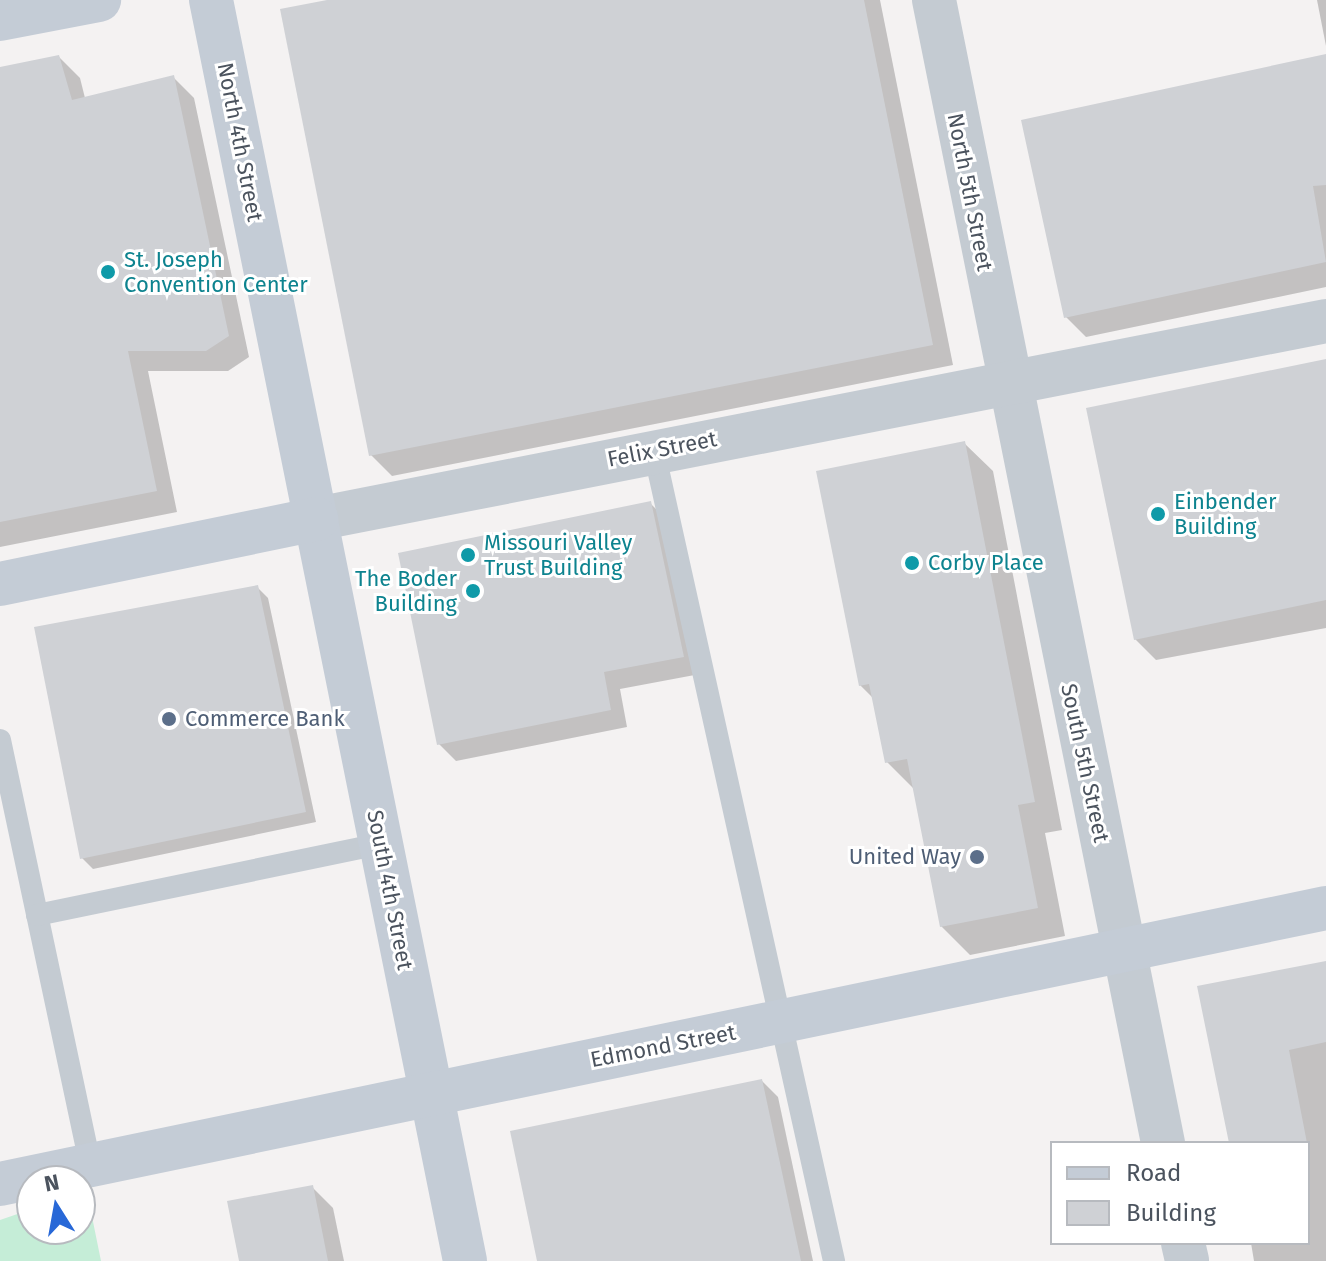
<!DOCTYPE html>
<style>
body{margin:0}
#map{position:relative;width:1326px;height:1261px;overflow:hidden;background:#f4f2f2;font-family:"Fira Sans",sans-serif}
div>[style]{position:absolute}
.green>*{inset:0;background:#c5edd7}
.shadow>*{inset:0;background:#0003}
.building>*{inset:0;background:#cfd1d5}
.service>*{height:22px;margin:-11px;padding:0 11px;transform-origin:11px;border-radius:11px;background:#c4cbd2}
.minor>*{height:44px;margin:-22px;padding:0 22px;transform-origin:22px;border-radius:22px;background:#c4cbd2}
.tertiary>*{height:44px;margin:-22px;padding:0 22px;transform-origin:22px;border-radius:22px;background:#c4cbd2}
.secondary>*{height:44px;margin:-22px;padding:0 22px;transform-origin:22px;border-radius:22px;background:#c4ccd6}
.dots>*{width:22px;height:22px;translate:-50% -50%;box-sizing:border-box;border:4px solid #fff;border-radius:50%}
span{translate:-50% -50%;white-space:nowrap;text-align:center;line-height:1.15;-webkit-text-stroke:6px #fff;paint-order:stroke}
.street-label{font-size:22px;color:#4b535e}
.culture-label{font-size:22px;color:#0d838f}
.left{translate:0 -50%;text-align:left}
.right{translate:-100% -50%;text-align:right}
.service-label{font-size:22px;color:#4e5e75}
.legend{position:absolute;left:1050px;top:1141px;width:260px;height:104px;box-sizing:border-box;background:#fff;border:2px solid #b7babf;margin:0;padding:10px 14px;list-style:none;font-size:24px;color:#4b535e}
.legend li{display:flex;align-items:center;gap:16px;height:40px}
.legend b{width:40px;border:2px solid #b7babf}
.north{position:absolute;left:16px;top:1165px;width:80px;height:80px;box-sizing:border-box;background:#fff;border:2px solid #b7babf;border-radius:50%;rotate:349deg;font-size:22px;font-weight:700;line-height:32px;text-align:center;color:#4b535e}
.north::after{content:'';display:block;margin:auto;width:28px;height:36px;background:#2868d7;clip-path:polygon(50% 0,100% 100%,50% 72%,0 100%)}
</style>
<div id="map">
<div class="green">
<i style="clip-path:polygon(88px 1197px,101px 1261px,0 1261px,0 1220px,32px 1209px,32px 1229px,80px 1229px,80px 1198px)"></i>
</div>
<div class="shadow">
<i style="clip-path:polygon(337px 0,880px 0,953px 365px,392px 476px,371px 455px)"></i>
<i style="clip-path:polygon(1317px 0,1326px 0,1326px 46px)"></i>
<i style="clip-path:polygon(1326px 56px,1326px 287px,1086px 337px,1066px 317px)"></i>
<i style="clip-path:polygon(59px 57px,80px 78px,85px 98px,173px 77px,194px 98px,249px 357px,228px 371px,148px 371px,177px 512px,0 547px,0 69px)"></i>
<i style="clip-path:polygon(1326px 365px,1326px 628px,1156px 660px,1135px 639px)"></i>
<i style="clip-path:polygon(964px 443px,993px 471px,1062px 830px,1045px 833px,1065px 936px,970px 955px,941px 926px,915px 790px,887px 762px,874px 699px,860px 685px)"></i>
<i style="clip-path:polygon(650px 503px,667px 520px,700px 674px,620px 689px,627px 727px,456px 761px,439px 744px)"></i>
<i style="clip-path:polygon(257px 587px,268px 598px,316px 822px,93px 869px,82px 858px)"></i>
<i style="clip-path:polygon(1326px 962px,1326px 1261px,1254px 1261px,1251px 1243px,1308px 1243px,1308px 1143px,1231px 1143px)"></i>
<i style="clip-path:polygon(762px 1081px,778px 1097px,813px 1261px,538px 1261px)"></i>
<i style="clip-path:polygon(312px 1187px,333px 1208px,344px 1261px,241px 1261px)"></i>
</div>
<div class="building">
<i style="clip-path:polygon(327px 0,864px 0,933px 345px,369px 456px,280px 9px)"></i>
<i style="clip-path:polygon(1326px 54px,1326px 185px,1313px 186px,1326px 262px,1064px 318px,1021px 120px)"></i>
<i style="clip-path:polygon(59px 55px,72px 100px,174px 75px,229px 336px,206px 351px,128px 351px,157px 491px,0 522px,0 67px)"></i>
<i style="clip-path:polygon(1326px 359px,1326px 600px,1134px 640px,1086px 408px)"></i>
<i style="clip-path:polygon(965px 441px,1035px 802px,1018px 805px,1038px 908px,940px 927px,907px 759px,885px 763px,869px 684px,859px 686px,816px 471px)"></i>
<i style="clip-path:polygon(651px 501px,684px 657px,604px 672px,611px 710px,437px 745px,398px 553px)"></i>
<i style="clip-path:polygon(258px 585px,306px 812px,80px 859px,34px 627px)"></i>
<i style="clip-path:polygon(1326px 961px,1326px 1042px,1289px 1050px,1307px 1143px,1229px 1143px,1197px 986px)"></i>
<i style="clip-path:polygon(762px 1079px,801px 1261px,537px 1261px,510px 1131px)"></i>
<i style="clip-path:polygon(313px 1185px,328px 1261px,239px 1261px,227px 1201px)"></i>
</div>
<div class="service">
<i style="left:654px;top:451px;width:830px;rotate:77.47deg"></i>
<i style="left:0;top:740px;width:434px;rotate:78deg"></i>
<i style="left:37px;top:915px;width:350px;rotate:-11.7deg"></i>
</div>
<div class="minor">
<i style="left:934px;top:0;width:1166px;rotate:78.67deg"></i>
<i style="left:1183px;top:1243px;width:18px;rotate:77deg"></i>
</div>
<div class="tertiary">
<i style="left:316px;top:519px;width:1029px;rotate:-11.09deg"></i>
</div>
<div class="secondary">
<i style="left:211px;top:0;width:1286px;rotate:78.61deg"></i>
<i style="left:0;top:19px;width:101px;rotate:-10.9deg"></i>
<i style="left:0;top:584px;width:323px;rotate:-11.6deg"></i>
<i style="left:0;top:1184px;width:1354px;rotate:-11.76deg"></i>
</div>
<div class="dots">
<i style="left:108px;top:272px;background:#0f9aa8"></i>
<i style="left:1158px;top:514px;background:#0f9aa8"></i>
<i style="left:468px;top:555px;background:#0f9aa8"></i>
<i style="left:912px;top:563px;background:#0f9aa8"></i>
<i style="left:473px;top:591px;background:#0f9aa8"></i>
<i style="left:169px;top:719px;background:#5c6f8a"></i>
<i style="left:977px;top:857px;background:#5c6f8a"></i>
</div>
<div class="street-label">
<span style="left:240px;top:142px;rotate:79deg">North 4th Street</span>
<span style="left:970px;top:192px;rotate:79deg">North 5th Street</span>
<span style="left:662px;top:449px;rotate:-11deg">Felix Street</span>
<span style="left:1085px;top:763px;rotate:78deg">South 5th Street</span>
<span style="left:390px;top:890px;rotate:79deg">South 4th Street</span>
<span style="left:663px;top:1046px;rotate:-11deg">Edmond Street</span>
</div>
<div class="culture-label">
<span class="left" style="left:124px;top:272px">St. Joseph<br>Convention Center</span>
<span class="left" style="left:1174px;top:514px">Einbender<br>Building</span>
<span class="left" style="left:484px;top:555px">Missouri Valley<br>Trust Building</span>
<span class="left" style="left:928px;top:563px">Corby Place</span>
<span class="right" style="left:457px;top:591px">The Boder<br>Building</span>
</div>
<div class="service-label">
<span class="left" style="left:185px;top:719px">Commerce Bank</span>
<span class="right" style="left:961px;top:857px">United Way</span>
</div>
<ul class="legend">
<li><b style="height:10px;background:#c4ccd6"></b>Road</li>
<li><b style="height:22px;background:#cfd1d5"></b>Building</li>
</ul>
<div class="north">N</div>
</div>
